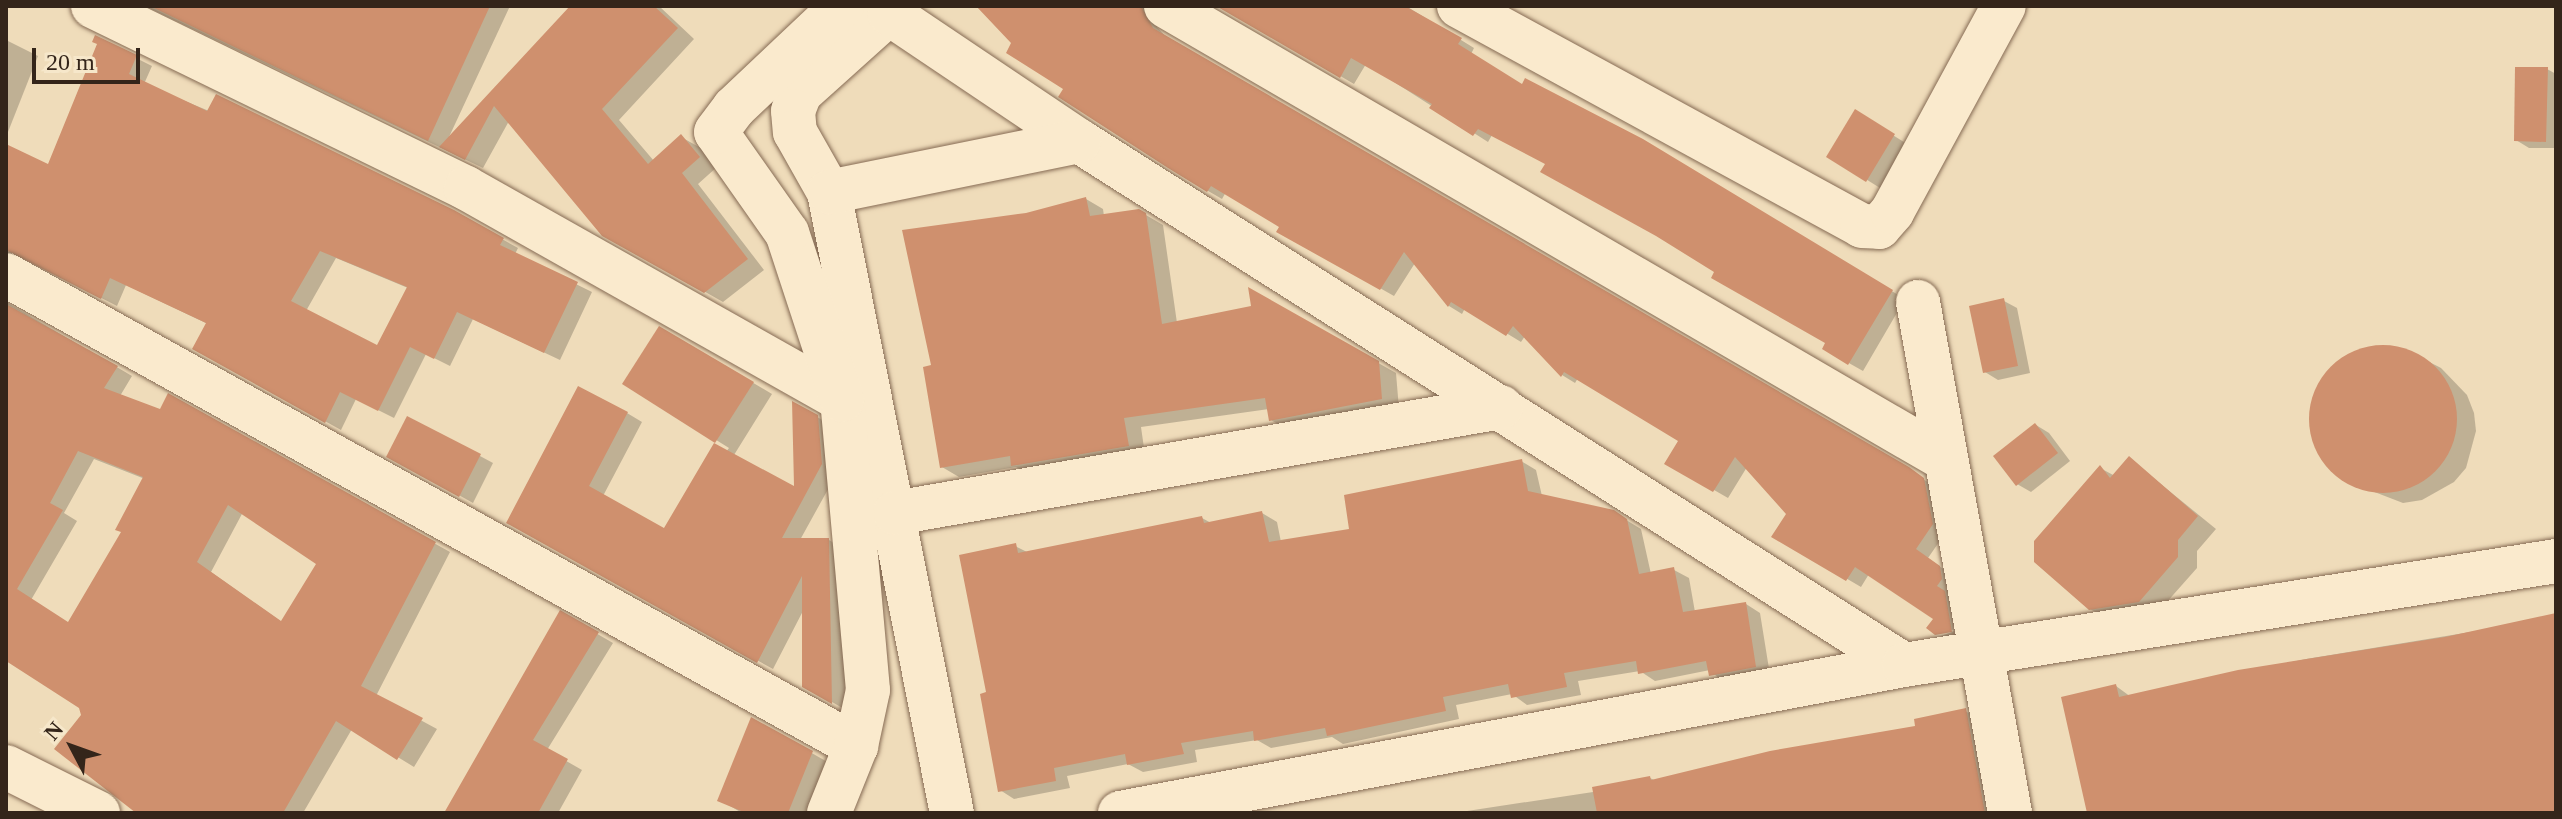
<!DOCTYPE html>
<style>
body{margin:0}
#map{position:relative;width:2562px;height:819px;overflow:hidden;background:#efdcba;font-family:"Times New Roman",serif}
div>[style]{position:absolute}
.shadow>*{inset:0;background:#0003}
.building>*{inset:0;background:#cf906e}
.round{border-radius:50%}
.roads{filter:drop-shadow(0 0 2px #866b54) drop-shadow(0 0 2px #866b54)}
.minor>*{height:44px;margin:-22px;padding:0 22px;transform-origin:22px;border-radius:22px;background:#faeacd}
span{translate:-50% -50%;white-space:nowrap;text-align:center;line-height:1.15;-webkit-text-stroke:8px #f6e7ca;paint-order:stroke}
.frame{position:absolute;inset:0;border:8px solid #34251a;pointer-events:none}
.north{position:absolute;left:32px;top:707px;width:80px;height:80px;-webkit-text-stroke:6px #f6e7ca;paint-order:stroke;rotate:311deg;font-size:22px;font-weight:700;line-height:32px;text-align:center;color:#34251a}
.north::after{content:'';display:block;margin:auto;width:28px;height:36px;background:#34251a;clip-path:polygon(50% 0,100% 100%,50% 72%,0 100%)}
.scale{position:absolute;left:32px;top:48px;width:108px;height:36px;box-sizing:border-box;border:4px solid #34251a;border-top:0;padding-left:10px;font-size:24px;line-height:28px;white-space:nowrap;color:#34251a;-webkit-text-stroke:6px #f6e7ca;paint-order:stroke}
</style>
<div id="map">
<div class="shadow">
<i style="clip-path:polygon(145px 6px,510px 6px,449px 137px,573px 6px,659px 6px,694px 39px,619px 120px,654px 161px,681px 137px,699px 147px,717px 167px,698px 184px,764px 270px,723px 302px,603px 234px,509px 121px,483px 168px)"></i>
<i style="clip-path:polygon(979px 6px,1157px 6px,1157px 27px,1167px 38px,1938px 488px,1946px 532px,1928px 558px,1953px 576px,1965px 639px,1951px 641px,1941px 636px,1962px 628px,1936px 633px,1936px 618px,1869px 574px,1861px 587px,1774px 536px,1789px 513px,1747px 467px,1728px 498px,1667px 463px,1681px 440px,1578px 378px,1575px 383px,1562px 375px,1525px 336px,1521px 342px,1465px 308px,1462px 314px,1449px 306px,1415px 263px,1394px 296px,1279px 231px,1282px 226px,1226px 192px,1222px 199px,1203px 188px,1065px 88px)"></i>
<i style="clip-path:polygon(1220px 6px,1406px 6px,1474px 48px,1471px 54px,1523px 86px,1642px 141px,1905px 299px,1863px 371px,1824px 349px,1828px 343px,1547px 164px,1492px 135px,1488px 142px,1366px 64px,1354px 84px)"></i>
<i style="clip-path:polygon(evenodd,96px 38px,152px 66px,144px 84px,453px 212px,518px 248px,515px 254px,592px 292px,560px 360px,473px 319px,450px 366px,426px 354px,394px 418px,356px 399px,341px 430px,195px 349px,208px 324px,126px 285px,117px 306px,23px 258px,6px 266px,6px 252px,16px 249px,6px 248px,6px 184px,49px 167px,100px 44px,96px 38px,336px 258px,408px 288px,378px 347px,306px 311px,336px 258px)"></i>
<i style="clip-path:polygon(6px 40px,38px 56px,6px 137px)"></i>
<i style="clip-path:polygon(2547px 69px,2556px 74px,2556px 148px,2529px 148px,2516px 140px)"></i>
<i style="clip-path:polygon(1856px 112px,1907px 144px,1880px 188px,1829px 156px)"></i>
<i style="clip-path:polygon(1086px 199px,1103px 209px,1104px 216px,1139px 211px,1163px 225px,1177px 323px,1253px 308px,1251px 291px,1396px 373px,1399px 409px,1288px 430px,1271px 420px,1269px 409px,1141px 427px,1145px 455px,1031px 475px,1016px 467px,959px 477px,942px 467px,933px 367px,1026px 215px)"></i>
<i style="clip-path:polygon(2004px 301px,2017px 308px,2030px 373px,1998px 380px,1985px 372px)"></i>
<i style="clip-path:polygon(evenodd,6px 302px,132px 376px,120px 396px,161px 412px,169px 396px,450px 552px,376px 696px,437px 729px,414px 767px,352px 729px,303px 813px,150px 813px,81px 706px,6px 658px,6px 302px,94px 459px,145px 479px,123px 532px,69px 624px,31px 600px,77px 521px,64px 513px,94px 459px,6px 302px,243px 512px,319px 563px,283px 623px,211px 572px,243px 512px)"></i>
<i style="clip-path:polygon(660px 328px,772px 394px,734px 455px,796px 489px,794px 404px,833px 426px,837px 473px,800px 540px,829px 540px,844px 549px,846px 710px,804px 686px,804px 609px,773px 669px,509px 523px,627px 413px,642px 422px,603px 496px,665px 531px,729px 448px,625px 383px)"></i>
<i style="clip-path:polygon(2366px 348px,2404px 349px,2441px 368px,2467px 395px,2474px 413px,2476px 431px,2466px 468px,2454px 482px,2422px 500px,2403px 503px,2346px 481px,2320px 454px,2313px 436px,2311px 417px,2321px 381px,2333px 367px)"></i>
<i style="clip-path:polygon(2036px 425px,2049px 433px,2070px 461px,2031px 492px,2017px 484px)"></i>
<i style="clip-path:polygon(389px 456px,480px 456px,493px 463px,473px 503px)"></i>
<i style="clip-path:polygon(2130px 459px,2216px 529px,2197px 551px,2197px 568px,2158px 612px,2110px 620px,2090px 609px,2100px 468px,2115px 476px)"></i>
<i style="clip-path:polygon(1521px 461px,1536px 470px,1542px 496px,1613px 512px,1641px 529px,1651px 574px,1674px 570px,1689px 578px,1695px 612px,1746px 604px,1760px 613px,1770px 675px,1725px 684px,1710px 670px,1655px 681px,1640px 671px,1578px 681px,1581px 695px,1527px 705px,1512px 694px,1456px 705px,1459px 719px,1343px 744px,1332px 737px,1271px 748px,1257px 740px,1195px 750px,1197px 762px,1143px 772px,1128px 764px,1067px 776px,1070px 788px,1014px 799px,1000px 790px,989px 694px,1015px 546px,1029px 553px,1202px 518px,1213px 524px,1262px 513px,1277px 522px,1281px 542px,1351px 531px)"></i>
<i style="clip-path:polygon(561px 613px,613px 643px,547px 750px,582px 770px,558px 813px,447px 813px)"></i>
<i style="clip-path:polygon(2556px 618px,2556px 813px,2089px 813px,2116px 686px,2131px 697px,2306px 659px)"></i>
<i style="clip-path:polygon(1965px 711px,1980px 719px,1997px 813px,1454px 813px,1593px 792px,1650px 778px,1656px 781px,1918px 728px)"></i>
<i style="clip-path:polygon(752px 719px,831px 764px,812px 813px,742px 813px,720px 800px)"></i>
</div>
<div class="building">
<i style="clip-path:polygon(150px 6px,490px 6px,428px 141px)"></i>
<i style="clip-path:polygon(570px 6px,654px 6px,678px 28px,602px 109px,648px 164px,681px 134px,700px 157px,682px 173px,748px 259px,704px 293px,602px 236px,494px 106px,465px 160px,439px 147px)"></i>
<i style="clip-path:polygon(976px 6px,1141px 6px,1153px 28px,1909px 467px,1924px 478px,1933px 524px,1916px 549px,1940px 566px,1942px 579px,1937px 586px,1945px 591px,1952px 632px,1935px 635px,1926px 628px,1933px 619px,1855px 567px,1846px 581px,1771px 537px,1786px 514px,1735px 457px,1713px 492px,1664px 464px,1678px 441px,1564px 372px,1561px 377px,1513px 326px,1506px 336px,1451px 302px,1448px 307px,1404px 252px,1380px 290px,1276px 232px,1279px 227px,1211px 186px,1207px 192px,1168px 168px,1058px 97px,1063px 89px,1006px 53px,1011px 43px)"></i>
<i style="clip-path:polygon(1216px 6px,1405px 6px,1462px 38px,1458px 44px,1522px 84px,1525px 78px,1643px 139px,1893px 290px,1848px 365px,1822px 349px,1825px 343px,1711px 278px,1714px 272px,1656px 236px,1540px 172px,1545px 164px,1478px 129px,1473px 136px,1429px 108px,1432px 104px,1351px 58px,1340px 78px)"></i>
<i style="clip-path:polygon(evenodd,95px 35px,137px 55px,129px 74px,207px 111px,216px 94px,454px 210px,504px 238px,500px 245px,578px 282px,544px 353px,457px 312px,434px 359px,410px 347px,378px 411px,340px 392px,325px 423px,192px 349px,206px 323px,110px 278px,101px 299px,6px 250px,6px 144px,48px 164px,97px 44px,92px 42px,95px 35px,320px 251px,407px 287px,377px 345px,291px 301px,320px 251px)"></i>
<i style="clip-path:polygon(2515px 67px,2548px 67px,2546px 142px,2514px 141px)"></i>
<i style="clip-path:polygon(1855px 109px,1895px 134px,1866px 182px,1826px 157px)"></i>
<i style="clip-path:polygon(1086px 197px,1090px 216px,1139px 209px,1146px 213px,1162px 324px,1251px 306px,1248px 287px,1379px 361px,1382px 399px,1269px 421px,1265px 398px,1124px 418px,1129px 446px,1011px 466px,1010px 456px,940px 468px,923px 367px,931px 365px,902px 230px,1026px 213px)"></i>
<i style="clip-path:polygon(2004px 298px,2018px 366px,1983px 373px,1969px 306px)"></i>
<i style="clip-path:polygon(evenodd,6px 304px,118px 366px,104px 388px,160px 409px,168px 393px,436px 542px,361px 686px,423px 718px,397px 760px,336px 721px,283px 813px,136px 813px,54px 749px,81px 715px,79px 708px,6px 661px,6px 304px,78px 451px,143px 477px,115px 530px,121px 532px,68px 622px,17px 589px,63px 510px,50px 503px,78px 451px,6px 304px,228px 505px,316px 564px,281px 621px,197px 562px,228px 505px)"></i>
<i style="clip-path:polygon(659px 326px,754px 382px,715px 443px,622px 384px)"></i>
<i class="round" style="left:2309px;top:345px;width:148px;height:148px"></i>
<i style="clip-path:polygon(578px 386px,628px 412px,589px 486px,664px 528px,714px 443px,794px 486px,792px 401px,818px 415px,822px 464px,782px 538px,829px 538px,832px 704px,802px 687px,802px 576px,757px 663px,506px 523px)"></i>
<i style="clip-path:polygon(407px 416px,481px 454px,459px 497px,386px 457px)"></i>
<i style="clip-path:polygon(2035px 423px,2058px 453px,2016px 486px,1993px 456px)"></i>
<i style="clip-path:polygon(2129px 456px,2198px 516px,2178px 540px,2178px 557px,2139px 602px,2089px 610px,2034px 562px,2034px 541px,2100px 465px,2110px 478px)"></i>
<i style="clip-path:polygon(1522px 459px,1528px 491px,1614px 510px,1627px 519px,1639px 574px,1674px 567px,1683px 612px,1746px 602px,1756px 667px,1709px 676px,1706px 661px,1638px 674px,1636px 661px,1564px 673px,1567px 687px,1511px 698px,1508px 684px,1443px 697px,1446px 711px,1327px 736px,1325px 728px,1254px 741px,1253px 731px,1181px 743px,1184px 754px,1127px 765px,1125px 754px,1054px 768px,1056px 781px,998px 792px,980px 694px,986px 692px,959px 555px,1016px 543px,1018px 553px,1202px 516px,1204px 523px,1262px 511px,1269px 542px,1349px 529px,1344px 495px)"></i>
<i style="clip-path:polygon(560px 610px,599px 632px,533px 740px,568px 759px,538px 813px,444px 813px)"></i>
<i style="clip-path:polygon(2556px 613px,2556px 813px,2087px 813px,2061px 697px,2116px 684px,2119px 697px,2238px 670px,2445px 637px)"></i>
<i style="clip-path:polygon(1966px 708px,1985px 813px,1597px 813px,1592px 787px,1650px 776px,1651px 780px,1770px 751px,1915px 726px,1914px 719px)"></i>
<i style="clip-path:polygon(751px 717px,813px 751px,788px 813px,746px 813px,717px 801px)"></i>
</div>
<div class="roads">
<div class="minor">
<i style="left:93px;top:6px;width:415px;rotate:26deg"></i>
<i style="left:466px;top:188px;width:432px;rotate:29.4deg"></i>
<i style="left:897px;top:6px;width:130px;rotate:138.1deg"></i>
<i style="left:800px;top:93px;width:19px;rotate:111deg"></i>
<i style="left:793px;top:111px;width:21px;rotate:85deg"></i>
<i style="left:795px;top:132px;width:69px;rotate:60.5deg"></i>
<i style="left:829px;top:192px;width:633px;rotate:78.8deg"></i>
<i style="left:1166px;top:6px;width:899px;rotate:30.19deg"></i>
<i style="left:1459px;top:6px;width:459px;rotate:28.6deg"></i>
<i style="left:1862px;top:226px;width:17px;rotate:3deg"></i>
<i style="left:1879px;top:227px;width:20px;rotate:-49deg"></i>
<i style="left:1892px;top:212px;width:234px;rotate:-61.5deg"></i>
<i style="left:890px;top:14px;width:228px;rotate:33.9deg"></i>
<i style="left:1079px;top:141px;width:977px;rotate:32.42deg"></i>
<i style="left:829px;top:192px;width:255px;rotate:-11.5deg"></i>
<i style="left:6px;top:275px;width:972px;rotate:28.99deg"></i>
<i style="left:1918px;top:302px;width:519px;rotate:79.79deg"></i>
<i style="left:895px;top:513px;width:615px;rotate:-9.92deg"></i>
<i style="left:6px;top:767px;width:103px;rotate:26.6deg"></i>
<i style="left:829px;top:813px;width:72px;rotate:-68.1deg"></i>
<i style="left:856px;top:746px;width:57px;rotate:-77.9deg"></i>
<i style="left:868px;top:690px;width:291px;rotate:-95.1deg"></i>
<i style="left:842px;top:400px;width:176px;rotate:-108.2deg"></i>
<i style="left:787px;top:233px;width:123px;rotate:-125.1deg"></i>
<i style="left:716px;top:132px;width:30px;rotate:-53deg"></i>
<i style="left:734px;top:108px;width:149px;rotate:-43.4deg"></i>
<i style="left:1120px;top:813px;width:798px;rotate:-10.69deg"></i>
<i style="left:1904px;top:665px;width:660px;rotate:-9.06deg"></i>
</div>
</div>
<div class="frame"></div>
<div class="north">N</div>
<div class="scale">20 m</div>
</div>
